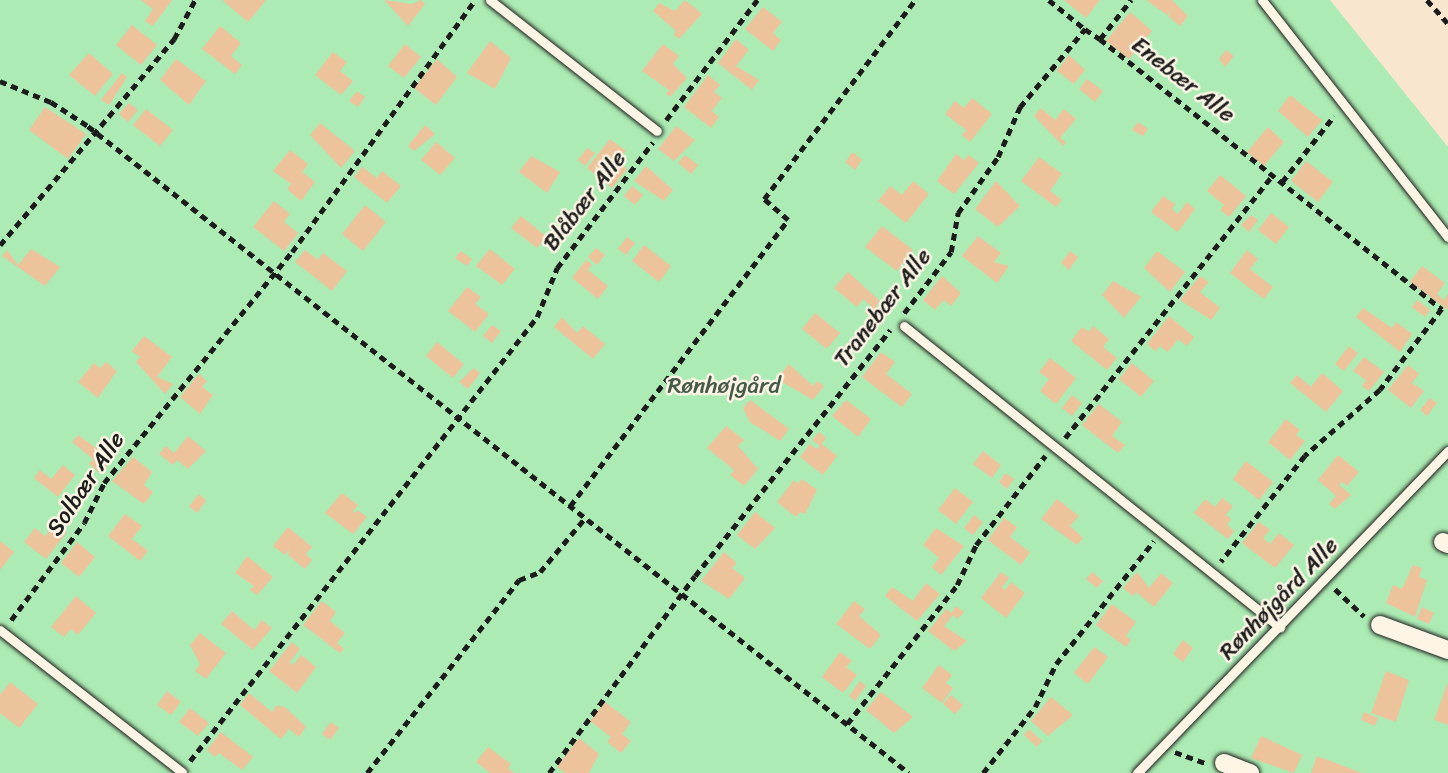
<!DOCTYPE html>
<meta charset="utf-8">
<style>
body{margin:0}
#map{position:relative;width:1448px;height:773px;overflow:hidden;background:#f8e6cf;font-family:Sriracha,sans-serif}
div>[style]{position:absolute}
.green>*{inset:0;background:#acebb3}
.building>*{inset:0;background:#edc39c}
.path>*{height:4.5px;margin-top:-2.25px;transform-origin:0;background:repeating-linear-gradient(90deg,#1c1c1c 0 7px,transparent 0 12px)}
.roads{filter:drop-shadow(0 0 2px #1c1c1c) drop-shadow(0 0 2px #1c1c1c)}
.lane>*{height:9px;margin:-4.5px;padding:0 4.5px;transform-origin:4.5px;border-radius:4.5px;background:#fcf5e5}
.street>*{height:18px;margin:-9px;padding:0 9px;transform-origin:9px;border-radius:9px;background:#fcf5e5}
span{translate:-50% -50%;white-space:nowrap;text-align:center;line-height:1.15;-webkit-text-stroke:5px #fcf5e5;paint-order:stroke}
.street-label{font-size:23px;color:#1c1c1c}
.park-label{font-size:23px;color:#475a49}
</style>
<div id="map">
<div class="green">
<i style="clip-path:polygon(0 0,1330px 0,1448px 147px,1448px 773px,0 773px)"></i>
</div>
<div class="building">
<i style="clip-path:polygon(141px 0,172px 0,153px 26px,145px 21px,153px 9px)"></i>
<i style="clip-path:polygon(222px 0,266px 0,248px 22px)"></i>
<i style="clip-path:polygon(384px 0,412px 4px,421px 0,425px 4px,408px 26px)"></i>
<i style="clip-path:polygon(685px 0,702px 14px,679px 39px,674px 35px,676px 31px,653px 11px,659px 3px,675px 11px)"></i>
<i style="clip-path:polygon(1064px 0,1100px 0,1086px 18px)"></i>
<i style="clip-path:polygon(1146px 0,1172px 0,1188px 16px,1180px 26px,1168px 16px,1172px 9px,1167px 15px)"></i>
<i style="clip-path:polygon(763px 7px,782px 22px,773px 33px,781px 40px,773px 51px,745px 29px)"></i>
<i style="clip-path:polygon(1130px 12px,1152px 31px,1129px 59px,1106px 41px)"></i>
<i style="clip-path:polygon(132px 25px,157px 45px,141px 65px,116px 45px)"></i>
<i style="clip-path:polygon(220px 26px,241px 43px,231px 56px,242px 65px,235px 74px,202px 49px)"></i>
<i style="clip-path:polygon(736px 39px,749px 50px,736px 66px,759px 80px,752px 90px,718px 63px)"></i>
<i style="clip-path:polygon(490px 41px,511px 58px,495px 89px,467px 73px)"></i>
<i style="clip-path:polygon(405px 44px,421px 57px,404px 78px,388px 66px)"></i>
<i style="clip-path:polygon(663px 44px,679px 56px,673px 64px,687px 78px,670px 97px,666px 94px,669px 90px,642px 71px)"></i>
<i style="clip-path:polygon(1226px 50px,1234px 56px,1225px 67px,1219px 59px)"></i>
<i style="clip-path:polygon(333px 52px,347px 62px,340px 71px,353px 81px,341px 95px,315px 75px)"></i>
<i style="clip-path:polygon(89px 53px,113px 74px,95px 96px,69px 75px)"></i>
<i style="clip-path:polygon(1069px 55px,1085px 70px,1074px 84px,1057px 71px)"></i>
<i style="clip-path:polygon(176px 59px,206px 81px,189px 105px,160px 80px)"></i>
<i style="clip-path:polygon(437px 59px,457px 77px,436px 105px,414px 88px)"></i>
<i style="clip-path:polygon(122px 73px,127px 77px,109px 105px,101px 100px)"></i>
<i style="clip-path:polygon(708px 75px,720px 85px,714px 92px,722px 98px,712px 111px,719px 117px,711px 128px,684px 107px)"></i>
<i style="clip-path:polygon(1087px 79px,1103px 91px,1095px 102px,1079px 89px)"></i>
<i style="clip-path:polygon(357px 91px,365px 97px,358px 107px,349px 101px)"></i>
<i style="clip-path:polygon(1290px 95px,1322px 120px,1308px 137px,1278px 111px)"></i>
<i style="clip-path:polygon(972px 98px,992px 114px,970px 142px,962px 135px,966px 130px,945px 114px,955px 101px,964px 108px)"></i>
<i style="clip-path:polygon(129px 103px,138px 110px,128px 122px,119px 114px)"></i>
<i style="clip-path:polygon(45px 107px,86px 134px,68px 159px,29px 130px)"></i>
<i style="clip-path:polygon(1041px 108px,1055px 120px,1064px 109px,1076px 119px,1060px 138px,1066px 142px,1063px 146px,1034px 116px)"></i>
<i style="clip-path:polygon(146px 109px,173px 130px,160px 146px,133px 125px)"></i>
<i style="clip-path:polygon(1138px 122px,1148px 129px,1143px 136px,1132px 130px)"></i>
<i style="clip-path:polygon(320px 123px,355px 151px,341px 168px,310px 135px)"></i>
<i style="clip-path:polygon(425px 125px,435px 134px,414px 151px,408px 146px)"></i>
<i style="clip-path:polygon(676px 126px,695px 140px,674px 161px,658px 149px)"></i>
<i style="clip-path:polygon(1268px 127px,1284px 142px,1264px 166px,1247px 152px)"></i>
<i style="clip-path:polygon(610px 139px,626px 151px,618px 161px,627px 169px,612px 188px,587px 168px)"></i>
<i style="clip-path:polygon(436px 142px,455px 158px,440px 175px,421px 160px)"></i>
<i style="clip-path:polygon(587px 148px,595px 153px,585px 166px,578px 160px)"></i>
<i style="clip-path:polygon(290px 150px,308px 164px,302px 172px,315px 182px,301px 201px,287px 189px,291px 184px,273px 171px)"></i>
<i style="clip-path:polygon(853px 152px,862px 160px,855px 170px,845px 162px)"></i>
<i style="clip-path:polygon(956px 154px,964px 160px,969px 155px,979px 163px,954px 194px,937px 181px)"></i>
<i style="clip-path:polygon(685px 155px,698px 165px,691px 174px,678px 163px)"></i>
<i style="clip-path:polygon(531px 156px,560px 172px,547px 193px,519px 172px)"></i>
<i style="clip-path:polygon(1039px 157px,1062px 174px,1050px 191px,1062px 200px,1056px 207px,1021px 181px)"></i>
<i style="clip-path:polygon(1306px 161px,1333px 182px,1318px 202px,1291px 181px)"></i>
<i style="clip-path:polygon(646px 166px,673px 190px,664px 201px,634px 181px)"></i>
<i style="clip-path:polygon(362px 167px,377px 178px,382px 171px,401px 186px,387px 203px,354px 177px)"></i>
<i style="clip-path:polygon(1220px 175px,1246px 196px,1229px 217px,1220px 210px,1224px 205px,1207px 191px)"></i>
<i style="clip-path:polygon(913px 181px,929px 194px,906px 223px,878px 201px,890px 186px,902px 195px)"></i>
<i style="clip-path:polygon(996px 181px,1020px 206px,998px 227px,975px 209px)"></i>
<i style="clip-path:polygon(632px 186px,643px 195px,635px 205px,624px 196px)"></i>
<i style="clip-path:polygon(1163px 196px,1175px 204px,1172px 209px,1178px 214px,1187px 202px,1195px 209px,1178px 232px,1151px 212px)"></i>
<i style="clip-path:polygon(274px 201px,290px 214px,284px 222px,298px 233px,284px 251px,253px 227px)"></i>
<i style="clip-path:polygon(365px 205px,386px 222px,363px 251px,342px 234px)"></i>
<i style="clip-path:polygon(1271px 213px,1289px 227px,1276px 244px,1258px 230px)"></i>
<i style="clip-path:polygon(1251px 215px,1258px 220px,1249px 232px,1241px 225px)"></i>
<i style="clip-path:polygon(521px 216px,547px 237px,537px 248px,511px 228px)"></i>
<i style="clip-path:polygon(882px 226px,913px 250px,897px 271px,865px 247px)"></i>
<i style="clip-path:polygon(978px 236px,1001px 253px,994px 262px,1009px 266px,997px 283px,962px 256px)"></i>
<i style="clip-path:polygon(627px 237px,635px 243px,626px 255px,618px 249px)"></i>
<i style="clip-path:polygon(644px 245px,671px 266px,659px 282px,632px 261px)"></i>
<i style="clip-path:polygon(596px 248px,605px 255px,597px 265px,588px 257px)"></i>
<i style="clip-path:polygon(31px 249px,60px 267px,45px 286px,2px 256px,7px 250px,18px 265px)"></i>
<i style="clip-path:polygon(490px 249px,515px 269px,502px 285px,476px 266px)"></i>
<i style="clip-path:polygon(305px 250px,318px 260px,323px 253px,347px 271px,332px 291px,295px 262px)"></i>
<i style="clip-path:polygon(1247px 250px,1258px 259px,1250px 269px,1273px 287px,1264px 299px,1230px 273px)"></i>
<i style="clip-path:polygon(461px 251px,472px 259px,467px 266px,455px 258px)"></i>
<i style="clip-path:polygon(1070px 251px,1078px 257px,1069px 270px,1061px 263px)"></i>
<i style="clip-path:polygon(1157px 251px,1185px 272px,1170px 292px,1144px 268px)"></i>
<i style="clip-path:polygon(586px 260px,592px 265px,588px 270px,608px 286px,598px 299px,572px 278px)"></i>
<i style="clip-path:polygon(908px 262px,916px 268px,907px 279px,900px 273px)"></i>
<i style="clip-path:polygon(1422px 266px,1445px 283px,1437px 294px,1444px 300px,1448px 294px,1448px 310px,1410px 282px)"></i>
<i style="clip-path:polygon(848px 272px,880px 301px,876px 306px,883px 312px,875px 321px,865px 313px,871px 306px,863px 299px,857px 307px,834px 288px)"></i>
<i style="clip-path:polygon(942px 276px,961px 293px,951px 306px,944px 300px,935px 310px,923px 300px)"></i>
<i style="clip-path:polygon(1200px 276px,1209px 282px,1200px 292px,1220px 308px,1211px 320px,1180px 300px)"></i>
<i style="clip-path:polygon(1113px 281px,1141px 297px,1124px 318px,1102px 295px)"></i>
<i style="clip-path:polygon(467px 287px,481px 297px,475px 304px,489px 314px,475px 332px,448px 311px)"></i>
<i style="clip-path:polygon(1417px 300px,1430px 310px,1425px 317px,1412px 307px)"></i>
<i style="clip-path:polygon(1363px 308px,1392px 328px,1396px 322px,1412px 334px,1400px 352px,1356px 317px)"></i>
<i style="clip-path:polygon(815px 313px,840px 333px,827px 349px,802px 329px)"></i>
<i style="clip-path:polygon(1169px 316px,1194px 337px,1187px 346px,1178px 339px,1168px 352px,1160px 346px,1155px 351px,1147px 344px)"></i>
<i style="clip-path:polygon(562px 317px,577px 333px,583px 326px,605px 344px,593px 359px,554px 327px)"></i>
<i style="clip-path:polygon(492px 325px,501px 331px,492px 343px,483px 336px)"></i>
<i style="clip-path:polygon(1093px 326px,1109px 339px,1103px 347px,1117px 358px,1107px 370px,1071px 341px,1082px 327px,1089px 332px)"></i>
<i style="clip-path:polygon(857px 334px,862px 338px,844px 361px,836px 355px)"></i>
<i style="clip-path:polygon(144px 336px,172px 357px,157px 377px,173px 384px,165px 394px,136px 362px,140px 357px,132px 351px)"></i>
<i style="clip-path:polygon(437px 342px,464px 364px,453px 378px,426px 356px)"></i>
<i style="clip-path:polygon(1349px 346px,1358px 353px,1344px 371px,1335px 364px)"></i>
<i style="clip-path:polygon(881px 352px,895px 362px,886px 374px,912px 394px,902px 407px,862px 377px)"></i>
<i style="clip-path:polygon(1364px 357px,1384px 372px,1369px 391px,1362px 386px,1366px 380px,1353px 371px)"></i>
<i style="clip-path:polygon(1050px 358px,1076px 378px,1056px 404px,1040px 391px,1049px 379px,1039px 372px)"></i>
<i style="clip-path:polygon(106px 362px,117px 371px,98px 398px,78px 382px,94px 363px,100px 368px)"></i>
<i style="clip-path:polygon(1132px 363px,1154px 381px,1141px 397px,1119px 379px)"></i>
<i style="clip-path:polygon(789px 364px,813px 386px,817px 381px,824px 386px,813px 400px,777px 379px)"></i>
<i style="clip-path:polygon(1408px 365px,1419px 374px,1412px 383px,1424px 391px,1411px 408px,1388px 390px)"></i>
<i style="clip-path:polygon(474px 368px,480px 373px,468px 389px,459px 382px)"></i>
<i style="clip-path:polygon(1322px 373px,1343px 391px,1326px 412px,1290px 383px,1297px 375px,1311px 387px)"></i>
<i style="clip-path:polygon(199px 374px,207px 381px,202px 387px,213px 395px,200px 414px,180px 397px)"></i>
<i style="clip-path:polygon(1072px 395px,1082px 403px,1072px 416px,1062px 408px)"></i>
<i style="clip-path:polygon(1430px 398px,1437px 403px,1427px 416px,1420px 410px)"></i>
<i style="clip-path:polygon(750px 400px,789px 429px,780px 441px,750px 422px,743px 408px)"></i>
<i style="clip-path:polygon(846px 400px,871px 419px,858px 437px,832px 416px)"></i>
<i style="clip-path:polygon(1099px 404px,1122px 422px,1112px 436px,1125px 445px,1118px 453px,1082px 425px)"></i>
<i style="clip-path:polygon(1286px 419px,1300px 430px,1296px 435px,1305px 441px,1290px 460px,1268px 442px)"></i>
<i style="clip-path:polygon(726px 426px,744px 440px,738px 446px,758px 469px,744px 486px,730px 475px,734px 470px,707px 448px)"></i>
<i style="clip-path:polygon(819px 432px,826px 438px,822px 444px,837px 456px,823px 475px,800px 457px,810px 444px,817px 449px,820px 446px,812px 440px)"></i>
<i style="clip-path:polygon(78px 435px,99px 450px,105px 443px,118px 453px,101px 474px,89px 464px,93px 459px,72px 442px)"></i>
<i style="clip-path:polygon(188px 436px,206px 451px,188px 469px,177px 460px,173px 465px,159px 454px,166px 446px,174px 453px)"></i>
<i style="clip-path:polygon(983px 451px,1001px 465px,992px 478px,973px 464px)"></i>
<i style="clip-path:polygon(1338px 455px,1359px 472px,1347px 486px,1342px 482px,1339px 485px,1351px 495px,1335px 509px,1329px 504px,1336px 496px,1318px 480px)"></i>
<i style="clip-path:polygon(133px 457px,152px 472px,144px 485px,153px 492px,144px 504px,112px 481px)"></i>
<i style="clip-path:polygon(1246px 461px,1273px 482px,1259px 500px,1233px 479px)"></i>
<i style="clip-path:polygon(63px 465px,75px 475px,58px 497px,34px 478px,40px 470px,51px 479px)"></i>
<i style="clip-path:polygon(1006px 473px,1014px 479px,1007px 489px,999px 482px)"></i>
<i style="clip-path:polygon(802px 479px,817px 490px,805px 514px,801px 512px,796px 517px,777px 502px,794px 480px,798px 484px)"></i>
<i style="clip-path:polygon(955px 488px,973px 502px,956px 524px,938px 510px)"></i>
<i style="clip-path:polygon(342px 493px,358px 505px,352px 513px,359px 511px,367px 517px,353px 534px,325px 513px)"></i>
<i style="clip-path:polygon(199px 494px,206px 501px,197px 513px,189px 506px)"></i>
<i style="clip-path:polygon(1222px 498px,1233px 506px,1226px 515px,1231px 519px,1227px 525px,1234px 531px,1228px 539px,1194px 513px,1205px 499px,1215px 507px)"></i>
<i style="clip-path:polygon(1057px 499px,1079px 516px,1070px 526px,1083px 538px,1077px 545px,1041px 519px)"></i>
<i style="clip-path:polygon(755px 512px,775px 528px,755px 549px,737px 535px)"></i>
<i style="clip-path:polygon(125px 514px,142px 526px,132px 539px,148px 551px,140px 561px,108px 536px)"></i>
<i style="clip-path:polygon(974px 515px,983px 522px,973px 535px,964px 528px)"></i>
<i style="clip-path:polygon(1004px 518px,1017px 527px,1010px 537px,1030px 552px,1021px 565px,988px 540px)"></i>
<i style="clip-path:polygon(1259px 522px,1270px 530px,1263px 538px,1270px 544px,1279px 533px,1294px 545px,1275px 568px,1242px 543px)"></i>
<i style="clip-path:polygon(55px 524px,67px 532px,46px 559px,24px 542px,35px 528px,45px 536px)"></i>
<i style="clip-path:polygon(288px 527px,312px 547px,306px 554px,312px 560px,305px 569px,288px 555px,289px 549px,285px 555px,273px 546px)"></i>
<i style="clip-path:polygon(936px 528px,964px 546px,941px 575px,932px 567px,939px 558px,923px 545px)"></i>
<i style="clip-path:polygon(0 541px,14px 552px,0 570px)"></i>
<i style="clip-path:polygon(77px 542px,95px 557px,79px 577px,61px 563px)"></i>
<i style="clip-path:polygon(724px 552px,737px 563px,732px 568px,745px 578px,729px 599px,701px 581px)"></i>
<i style="clip-path:polygon(247px 556px,273px 577px,257px 595px,250px 590px,254px 586px,235px 573px)"></i>
<i style="clip-path:polygon(1413px 565px,1422px 568px,1419px 577px,1427px 580px,1415px 617px,1386px 603px,1393px 585px,1402px 589px)"></i>
<i style="clip-path:polygon(1001px 572px,1009px 578px,1002px 587px,1005px 590px,1011px 582px,1025px 593px,1006px 618px,981px 598px)"></i>
<i style="clip-path:polygon(1092px 572px,1103px 581px,1097px 588px,1086px 579px)"></i>
<i style="clip-path:polygon(1137px 572px,1149px 588px,1161px 573px,1173px 583px,1154px 607px,1136px 592px,1133px 596px,1123px 588px)"></i>
<i style="clip-path:polygon(926px 583px,940px 594px,917px 621px,885px 596px,892px 587px,913px 601px)"></i>
<i style="clip-path:polygon(76px 596px,96px 613px,78px 635px,71px 629px,64px 637px,51px 627px)"></i>
<i style="clip-path:polygon(322px 601px,336px 612px,330px 621px,345px 633px,337px 643px,344px 649px,340px 653px,303px 625px)"></i>
<i style="clip-path:polygon(854px 601px,865px 609px,859px 616px,881px 635px,870px 649px,836px 624px)"></i>
<i style="clip-path:polygon(1112px 604px,1136px 622px,1126px 636px,1131px 640px,1126px 647px,1096px 625px)"></i>
<i style="clip-path:polygon(956px 606px,964px 612px,958px 619px,953px 615px,944px 626px,967px 641px,954px 651px,928px 631px,946px 609px,951px 613px)"></i>
<i style="clip-path:polygon(1422px 607px,1434px 613px,1429px 624px,1417px 619px)"></i>
<i style="clip-path:polygon(232px 611px,254px 630px,262px 620px,272px 628px,253px 650px,221px 624px)"></i>
<i style="clip-path:polygon(200px 633px,226px 653px,206px 679px,195px 671px,200px 664px,190px 645px)"></i>
<i style="clip-path:polygon(1183px 640px,1193px 648px,1183px 662px,1173px 654px)"></i>
<i style="clip-path:polygon(292px 642px,300px 649px,290px 662px,293px 665px,301px 655px,316px 667px,297px 693px,269px 671px)"></i>
<i style="clip-path:polygon(1094px 647px,1108px 657px,1088px 684px,1074px 673px)"></i>
<i style="clip-path:polygon(840px 652px,852px 661px,846px 667px,857px 675px,843px 693px,822px 677px)"></i>
<i style="clip-path:polygon(939px 665px,952px 675px,946px 683px,953px 688px,942px 703px,922px 688px)"></i>
<i style="clip-path:polygon(1386px 671px,1409px 680px,1396px 722px,1371px 713px)"></i>
<i style="clip-path:polygon(860px 681px,866px 686px,855px 701px,849px 696px)"></i>
<i style="clip-path:polygon(10px 682px,38px 704px,19px 728px,0 713px,0 695px)"></i>
<i style="clip-path:polygon(1448px 682px,1448px 725px,1434px 720px)"></i>
<i style="clip-path:polygon(167px 691px,181px 702px,171px 715px,157px 705px)"></i>
<i style="clip-path:polygon(881px 692px,913px 717px,894px 733px,866px 710px)"></i>
<i style="clip-path:polygon(249px 693px,272px 712px,277px 705px,286px 708px,306px 727px,299px 737px,289px 729px,281px 739px,240px 705px)"></i>
<i style="clip-path:polygon(951px 695px,963px 705px,955px 714px,943px 704px)"></i>
<i style="clip-path:polygon(1051px 697px,1073px 715px,1048px 736px,1031px 721px)"></i>
<i style="clip-path:polygon(605px 702px,631px 722px,622px 734px,631px 741px,621px 753px,607px 742px,611px 737px,590px 721px)"></i>
<i style="clip-path:polygon(190px 708px,209px 723px,198px 736px,179px 722px)"></i>
<i style="clip-path:polygon(1364px 712px,1378px 718px,1375px 726px,1361px 720px)"></i>
<i style="clip-path:polygon(331px 722px,339px 728px,330px 740px,322px 734px)"></i>
<i style="clip-path:polygon(1029px 729px,1042px 741px,1037px 747px,1024px 735px)"></i>
<i style="clip-path:polygon(221px 732px,253px 757px,242px 770px,219px 753px,215px 757px,207px 750px)"></i>
<i style="clip-path:polygon(1261px 736px,1302px 755px,1294px 773px,1251px 758px)"></i>
<i style="clip-path:polygon(579px 738px,599px 754px,589px 773px,565px 773px,557px 767px)"></i>
<i style="clip-path:polygon(488px 747px,511px 764px,508px 768px,514px 773px,490px 773px,476px 762px)"></i>
<i style="clip-path:polygon(1317px 756px,1362px 773px,1311px 773px)"></i>
</div>
<div class="path">
<i style="left:1049px;top:0;width:46px;rotate:38.9deg"></i>
<i style="left:1427px;top:0;width:31px;rotate:48deg"></i>
<i style="left:1100px;top:39px;width:50px;rotate:-51.5deg"></i>
<i style="left:0;top:81px;width:55px;rotate:22.4deg"></i>
<i style="left:51px;top:102px;width:44px;rotate:33deg"></i>
<i style="left:88px;top:126px;width:1045px;rotate:38.24deg"></i>
<i style="left:666px;top:120px;width:151px;rotate:-52.8deg"></i>
<i style="left:1282px;top:182px;width:84px;rotate:-51.8deg"></i>
<i style="left:0;top:245px;width:270px;rotate:-49.8deg"></i>
<i style="left:174px;top:39px;width:44px;rotate:-61.7deg"></i>
<i style="left:904px;top:313px;width:77px;rotate:-52.4deg"></i>
<i style="left:951px;top:252px;width:40px;rotate:-80deg"></i>
<i style="left:958px;top:213px;width:69px;rotate:-54.5deg"></i>
<i style="left:998px;top:157px;width:55px;rotate:-66.3deg"></i>
<i style="left:1020px;top:107px;width:102px;rotate:-50.2deg"></i>
<i style="left:1085px;top:29px;width:18px;rotate:34deg"></i>
<i style="left:1100px;top:39px;width:436px;rotate:38.3deg"></i>
<i style="left:1442px;top:309px;width:102px;rotate:127.4deg"></i>
<i style="left:1380px;top:390px;width:100px;rotate:138.7deg"></i>
<i style="left:1305px;top:456px;width:135px;rotate:128.4deg"></i>
<i style="left:1065px;top:438px;width:335px;rotate:-51.7deg"></i>
<i style="left:570px;top:506px;width:360px;rotate:-52.7deg"></i>
<i style="left:788px;top:220px;width:32px;rotate:-139deg"></i>
<i style="left:764px;top:199px;width:250px;rotate:-52.8deg"></i>
<i style="left:1335px;top:589px;width:40px;rotate:43deg"></i>
<i style="left:11px;top:620px;width:121px;rotate:-53deg"></i>
<i style="left:84px;top:523px;width:45px;rotate:-63.4deg"></i>
<i style="left:104px;top:483px;width:298px;rotate:-50.9deg"></i>
<i style="left:292px;top:252px;width:311px;rotate:-54deg"></i>
<i style="left:847px;top:724px;width:177px;rotate:-51.6deg"></i>
<i style="left:957px;top:585px;width:44px;rotate:-64.6deg"></i>
<i style="left:976px;top:545px;width:113px;rotate:-52.2deg"></i>
<i style="left:1175px;top:752px;width:33px;rotate:20deg"></i>
<i style="left:190px;top:761px;width:564px;rotate:-51.99deg"></i>
<i style="left:537px;top:317px;width:53px;rotate:-67.8deg"></i>
<i style="left:557px;top:268px;width:158px;rotate:-52.7deg"></i>
<i style="left:367px;top:773px;width:246px;rotate:-51.8deg"></i>
<i style="left:519px;top:580px;width:22px;rotate:-21deg"></i>
<i style="left:540px;top:572px;width:70px;rotate:-50.2deg"></i>
<i style="left:549px;top:773px;width:245px;rotate:-53.5deg"></i>
<i style="left:695px;top:576px;width:314px;rotate:-51.6deg"></i>
<i style="left:983px;top:773px;width:84px;rotate:-51.8deg"></i>
<i style="left:1035px;top:707px;width:48px;rotate:-64deg"></i>
<i style="left:1056px;top:664px;width:157px;rotate:-51.5deg"></i>
</div>
<div class="roads">
<div class="lane">
<i style="left:490px;top:0;width:212px;rotate:38.1deg"></i>
<i style="left:1262px;top:0;width:301px;rotate:51.9deg"></i>
<i style="left:904px;top:326px;width:482px;rotate:38.7deg"></i>
<i style="left:0;top:630px;width:231px;rotate:38deg"></i>
<i style="left:1137px;top:773px;width:448px;rotate:-46deg"></i>
</div>
<div class="street">
<i style="left:1443px;top:542px;width:5px;rotate:22deg"></i>
<i style="left:1380px;top:625px;width:72px;rotate:20.2deg"></i>
<i style="left:1224px;top:763px;width:28px;rotate:21deg"></i>
</div>
</div>
<div class="street-label">
<span style="left:1183px;top:80px;rotate:38deg">Enebær Alle</span>
<span style="left:585px;top:201px;rotate:-52deg">Blåbær Alle</span>
<span style="left:883px;top:308px;rotate:-52deg">Tranebær Alle</span>
<span style="left:86px;top:484px;rotate:-56deg">Solbær Alle</span>
<span style="left:1279px;top:599px;rotate:-46deg">Rønhøjgård Alle</span>
</div>
<div class="park-label">
<span style="left:724px;top:386px">Rønhøjgård</span>
</div>
</div>
